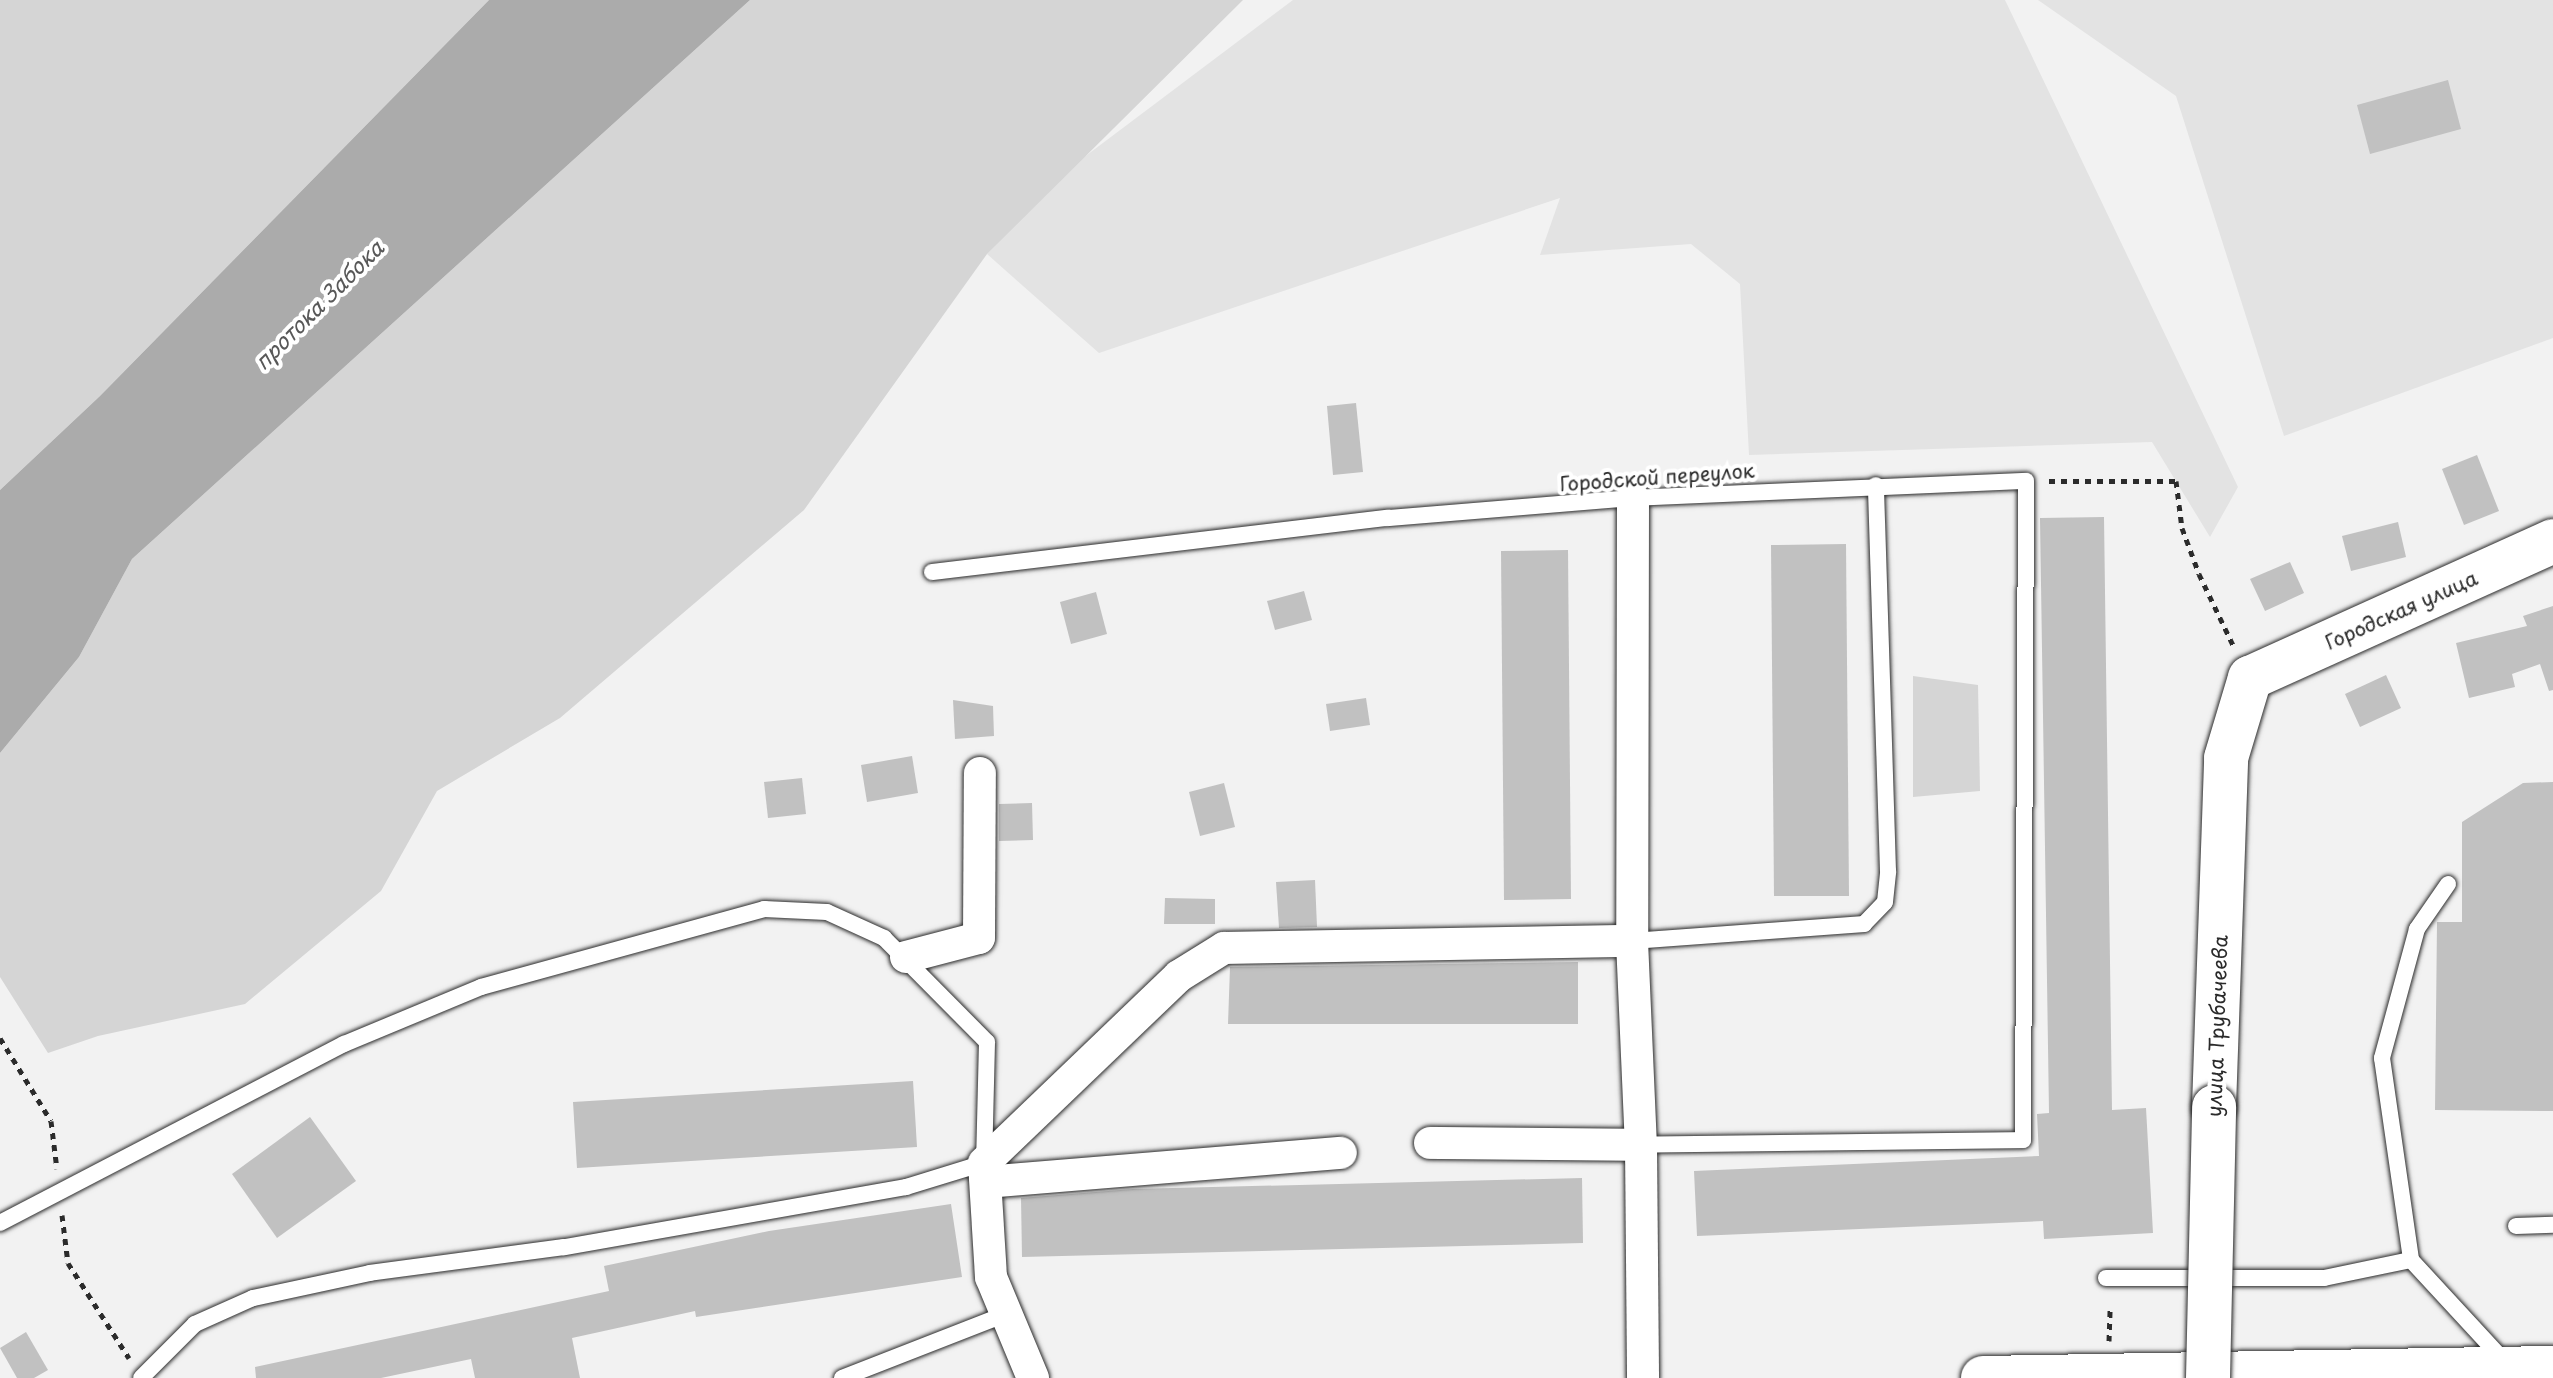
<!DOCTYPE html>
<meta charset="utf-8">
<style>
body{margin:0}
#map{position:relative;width:2553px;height:1378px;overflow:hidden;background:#f2f2f2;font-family:"Playpen Sans",sans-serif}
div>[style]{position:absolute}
.built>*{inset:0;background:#e3e3e3}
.green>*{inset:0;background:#d5d5d5}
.water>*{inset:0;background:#ababab}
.building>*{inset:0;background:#c1c1c1}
.path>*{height:5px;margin-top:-2.5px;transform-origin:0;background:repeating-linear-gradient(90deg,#2b2b2b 0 6px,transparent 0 12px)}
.roads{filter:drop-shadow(0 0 2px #2b2b2b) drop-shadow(0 0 2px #2b2b2b)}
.service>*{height:16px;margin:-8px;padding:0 8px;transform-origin:8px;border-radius:8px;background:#fff}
.minor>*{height:32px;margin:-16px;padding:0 16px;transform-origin:16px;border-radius:16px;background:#fff}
.secondary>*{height:44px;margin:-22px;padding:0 22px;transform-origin:22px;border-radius:22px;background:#fff}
.primary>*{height:44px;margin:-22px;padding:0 22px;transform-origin:22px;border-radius:22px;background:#fff}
.bridges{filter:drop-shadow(0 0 2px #2b2b2b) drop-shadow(0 0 2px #2b2b2b)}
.secondary-bridge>*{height:44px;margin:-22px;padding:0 22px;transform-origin:22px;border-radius:22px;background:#fff}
span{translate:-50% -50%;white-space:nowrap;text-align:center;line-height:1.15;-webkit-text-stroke:8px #fff;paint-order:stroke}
.street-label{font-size:20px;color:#2b2b2b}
.water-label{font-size:22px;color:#585858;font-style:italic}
</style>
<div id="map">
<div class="built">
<i style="clip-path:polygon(1293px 0,2005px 0,2238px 487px,2210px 537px,2152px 442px,1749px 455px,1740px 284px,1691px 244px,1540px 255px,1560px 198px,1099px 353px,987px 254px,1071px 167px)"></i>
<i style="clip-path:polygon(2038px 0,2553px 0,2553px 338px,2284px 436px,2176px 96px)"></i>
</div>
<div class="green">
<i style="clip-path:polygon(0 0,489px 0,100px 396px,0 490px)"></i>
<i style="clip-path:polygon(750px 0,1243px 0,987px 254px,804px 510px,560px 718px,437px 791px,381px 891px,245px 1004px,98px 1036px,48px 1053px,0 977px,0 753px,79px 657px,132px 559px)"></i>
<i style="clip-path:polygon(1913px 676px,1978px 685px,1980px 791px,1913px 797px)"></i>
</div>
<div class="water">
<i style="clip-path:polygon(489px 0,750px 0,132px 559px,79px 657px,0 753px,0 490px,100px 396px)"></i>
</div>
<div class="building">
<i style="clip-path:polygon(2448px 80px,2461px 129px,2370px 154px,2357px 105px)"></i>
<i style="clip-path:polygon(1356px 403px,1363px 472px,1333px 475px,1327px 406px)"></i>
<i style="clip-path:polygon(2477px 455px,2499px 511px,2464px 525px,2442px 469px)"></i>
<i style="clip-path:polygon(2104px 517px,2112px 1110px,2146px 1108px,2153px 1233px,2044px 1239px,2043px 1221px,1697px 1236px,1694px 1171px,2039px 1156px,2037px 1114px,2049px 1113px,2040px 518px)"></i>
<i style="clip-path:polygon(2398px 522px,2406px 557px,2351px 571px,2342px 536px)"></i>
<i style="clip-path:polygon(1846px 544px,1849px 896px,1774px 896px,1771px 545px)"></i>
<i style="clip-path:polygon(1568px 550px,1571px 899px,1504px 900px,1501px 551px)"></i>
<i style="clip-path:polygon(2290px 562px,2304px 593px,2265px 611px,2250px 579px)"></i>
<i style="clip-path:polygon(1304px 591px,1312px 620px,1275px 630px,1267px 601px)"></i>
<i style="clip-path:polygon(1096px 592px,1107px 634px,1071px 644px,1060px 602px)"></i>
<i style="clip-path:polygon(2553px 606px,2553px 690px,2549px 691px,2540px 664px,2512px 674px,2515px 687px,2469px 698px,2456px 643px,2527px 626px,2523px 616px)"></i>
<i style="clip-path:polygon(2386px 675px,2401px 708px,2360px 727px,2345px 694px)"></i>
<i style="clip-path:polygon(1366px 698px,1370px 725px,1330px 731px,1326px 704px)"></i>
<i style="clip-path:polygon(953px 700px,993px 706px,994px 736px,955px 739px)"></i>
<i style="clip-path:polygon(912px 756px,918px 793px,867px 802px,861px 765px)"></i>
<i style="clip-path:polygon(802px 778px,806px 814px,768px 818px,764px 782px)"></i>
<i style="clip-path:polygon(2553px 782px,2553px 1111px,2435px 1110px,2437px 922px,2462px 922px,2462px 822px,2523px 783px)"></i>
<i style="clip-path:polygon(1224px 783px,1235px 827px,1200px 836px,1189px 792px)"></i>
<i style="clip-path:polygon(1032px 803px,1033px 840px,999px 841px,999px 804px)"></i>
<i style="clip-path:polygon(1315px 880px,1317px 927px,1279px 928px,1276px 882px)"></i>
<i style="clip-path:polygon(1165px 898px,1215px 899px,1215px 924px,1164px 924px)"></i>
<i style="clip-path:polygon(1578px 962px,1578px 1024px,1228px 1024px,1230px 967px)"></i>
<i style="clip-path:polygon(913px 1081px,917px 1147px,577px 1168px,573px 1102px)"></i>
<i style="clip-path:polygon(310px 1117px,356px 1181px,277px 1238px,232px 1174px)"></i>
<i style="clip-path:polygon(1582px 1178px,1583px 1243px,1022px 1257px,1021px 1198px,1133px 1189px)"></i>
<i style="clip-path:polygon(951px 1204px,962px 1277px,696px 1317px,695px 1311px,572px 1338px,580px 1378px,475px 1378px,471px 1359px,381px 1378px,256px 1378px,255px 1367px,609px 1291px,604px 1266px,769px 1231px)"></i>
<i style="clip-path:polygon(26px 1332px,48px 1370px,34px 1378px,17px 1378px,0 1348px)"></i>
</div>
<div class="path">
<i style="left:2049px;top:481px;width:127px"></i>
<i style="left:2176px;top:481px;width:47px;rotate:82.7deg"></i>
<i style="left:2182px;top:528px;width:49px;rotate:69.7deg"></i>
<i style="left:2199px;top:574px;width:79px;rotate:64.4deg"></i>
<i style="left:0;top:1038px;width:97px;rotate:58.4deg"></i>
<i style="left:51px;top:1121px;width:48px;rotate:82.9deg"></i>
<i style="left:62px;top:1215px;width:48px;rotate:82.9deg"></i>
<i style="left:68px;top:1263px;width:113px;rotate:57.3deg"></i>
<i style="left:2109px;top:1341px;width:35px;rotate:-88deg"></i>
</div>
<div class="roads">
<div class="service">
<i style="left:932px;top:572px;width:459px;rotate:-6.8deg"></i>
<i style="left:1388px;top:518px;width:246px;rotate:-4.7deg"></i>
<i style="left:1633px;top:498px;width:393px;rotate:-2.5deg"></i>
<i style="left:2026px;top:481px;width:659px;rotate:90.26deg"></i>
<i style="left:2023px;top:1140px;width:382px;rotate:179.3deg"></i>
<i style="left:2448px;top:884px;width:55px;rotate:124.6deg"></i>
<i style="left:2417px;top:929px;width:134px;rotate:105.2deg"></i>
<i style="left:2382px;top:1058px;width:204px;rotate:81.8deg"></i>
<i style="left:2411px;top:1260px;width:139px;rotate:47.3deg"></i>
<i style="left:1632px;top:941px;width:233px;rotate:-4.2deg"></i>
<i style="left:1864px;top:924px;width:30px;rotate:-46deg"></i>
<i style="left:1885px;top:902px;width:31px;rotate:-84deg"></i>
<i style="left:1888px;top:871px;width:386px;rotate:-91.8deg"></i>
<i style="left:0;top:1223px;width:388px;rotate:-27.5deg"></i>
<i style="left:344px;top:1044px;width:148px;rotate:-22.6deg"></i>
<i style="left:481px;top:987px;width:294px;rotate:-15.4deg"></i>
<i style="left:764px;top:909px;width:63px;rotate:2.7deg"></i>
<i style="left:827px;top:912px;width:63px;rotate:24.5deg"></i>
<i style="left:884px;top:938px;width:146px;rotate:45.3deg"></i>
<i style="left:987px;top:1042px;width:121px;rotate:91.4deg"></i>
<i style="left:984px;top:1163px;width:82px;rotate:162.9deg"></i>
<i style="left:906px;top:1187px;width:347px;rotate:170deg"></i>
<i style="left:564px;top:1247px;width:196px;rotate:172.4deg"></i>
<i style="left:370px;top:1273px;width:120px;rotate:167.9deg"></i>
<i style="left:253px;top:1298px;width:64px;rotate:155.9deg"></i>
<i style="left:195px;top:1324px;width:76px;rotate:135deg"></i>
<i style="left:2516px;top:1226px;width:37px;rotate:-2deg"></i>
<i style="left:2106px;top:1278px;width:218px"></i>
<i style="left:2324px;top:1278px;width:89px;rotate:-11.7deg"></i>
<i style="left:842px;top:1378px;width:176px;rotate:-21.3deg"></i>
</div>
<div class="minor">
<i style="left:1633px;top:498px;width:443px;rotate:90.1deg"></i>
<i style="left:1632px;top:941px;width:204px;rotate:87.5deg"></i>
<i style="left:1641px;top:1145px;width:233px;rotate:89.5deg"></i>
<i style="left:906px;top:957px;width:75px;rotate:-14.6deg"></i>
<i style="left:979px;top:938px;width:165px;rotate:-89.7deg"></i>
<i style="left:1430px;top:1143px;width:211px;rotate:0.5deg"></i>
<i style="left:986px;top:1182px;width:356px;rotate:-4.7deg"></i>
<i style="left:1033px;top:1378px;width:109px;rotate:-112.6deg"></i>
<i style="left:991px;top:1277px;width:114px;rotate:-93.5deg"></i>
<i style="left:984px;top:1163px;width:270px;rotate:-43.8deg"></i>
<i style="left:1179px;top:976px;width:53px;rotate:-31.9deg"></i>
<i style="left:1224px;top:948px;width:408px;rotate:-1deg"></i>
</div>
<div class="secondary">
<i style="left:2214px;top:1107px;width:349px;rotate:-88deg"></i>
<i style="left:2226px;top:758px;width:84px;rotate:-73.3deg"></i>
<i style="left:2250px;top:678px;width:333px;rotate:-24.3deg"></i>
</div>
<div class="primary">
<i style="left:1983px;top:1378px;width:570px;rotate:-1.01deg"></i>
</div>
</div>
<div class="bridges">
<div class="secondary-bridge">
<i style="left:2208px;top:1378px;width:271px;rotate:-88.7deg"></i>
</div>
</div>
<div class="street-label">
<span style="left:1657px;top:477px;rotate:-4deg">Городской переулок</span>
<span style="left:2401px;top:610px;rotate:-24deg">Городская улица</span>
<span style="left:2217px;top:1026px;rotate:-88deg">улица Трубачеева</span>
</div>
<div class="water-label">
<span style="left:318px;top:304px;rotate:-45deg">протока Забока</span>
</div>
</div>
